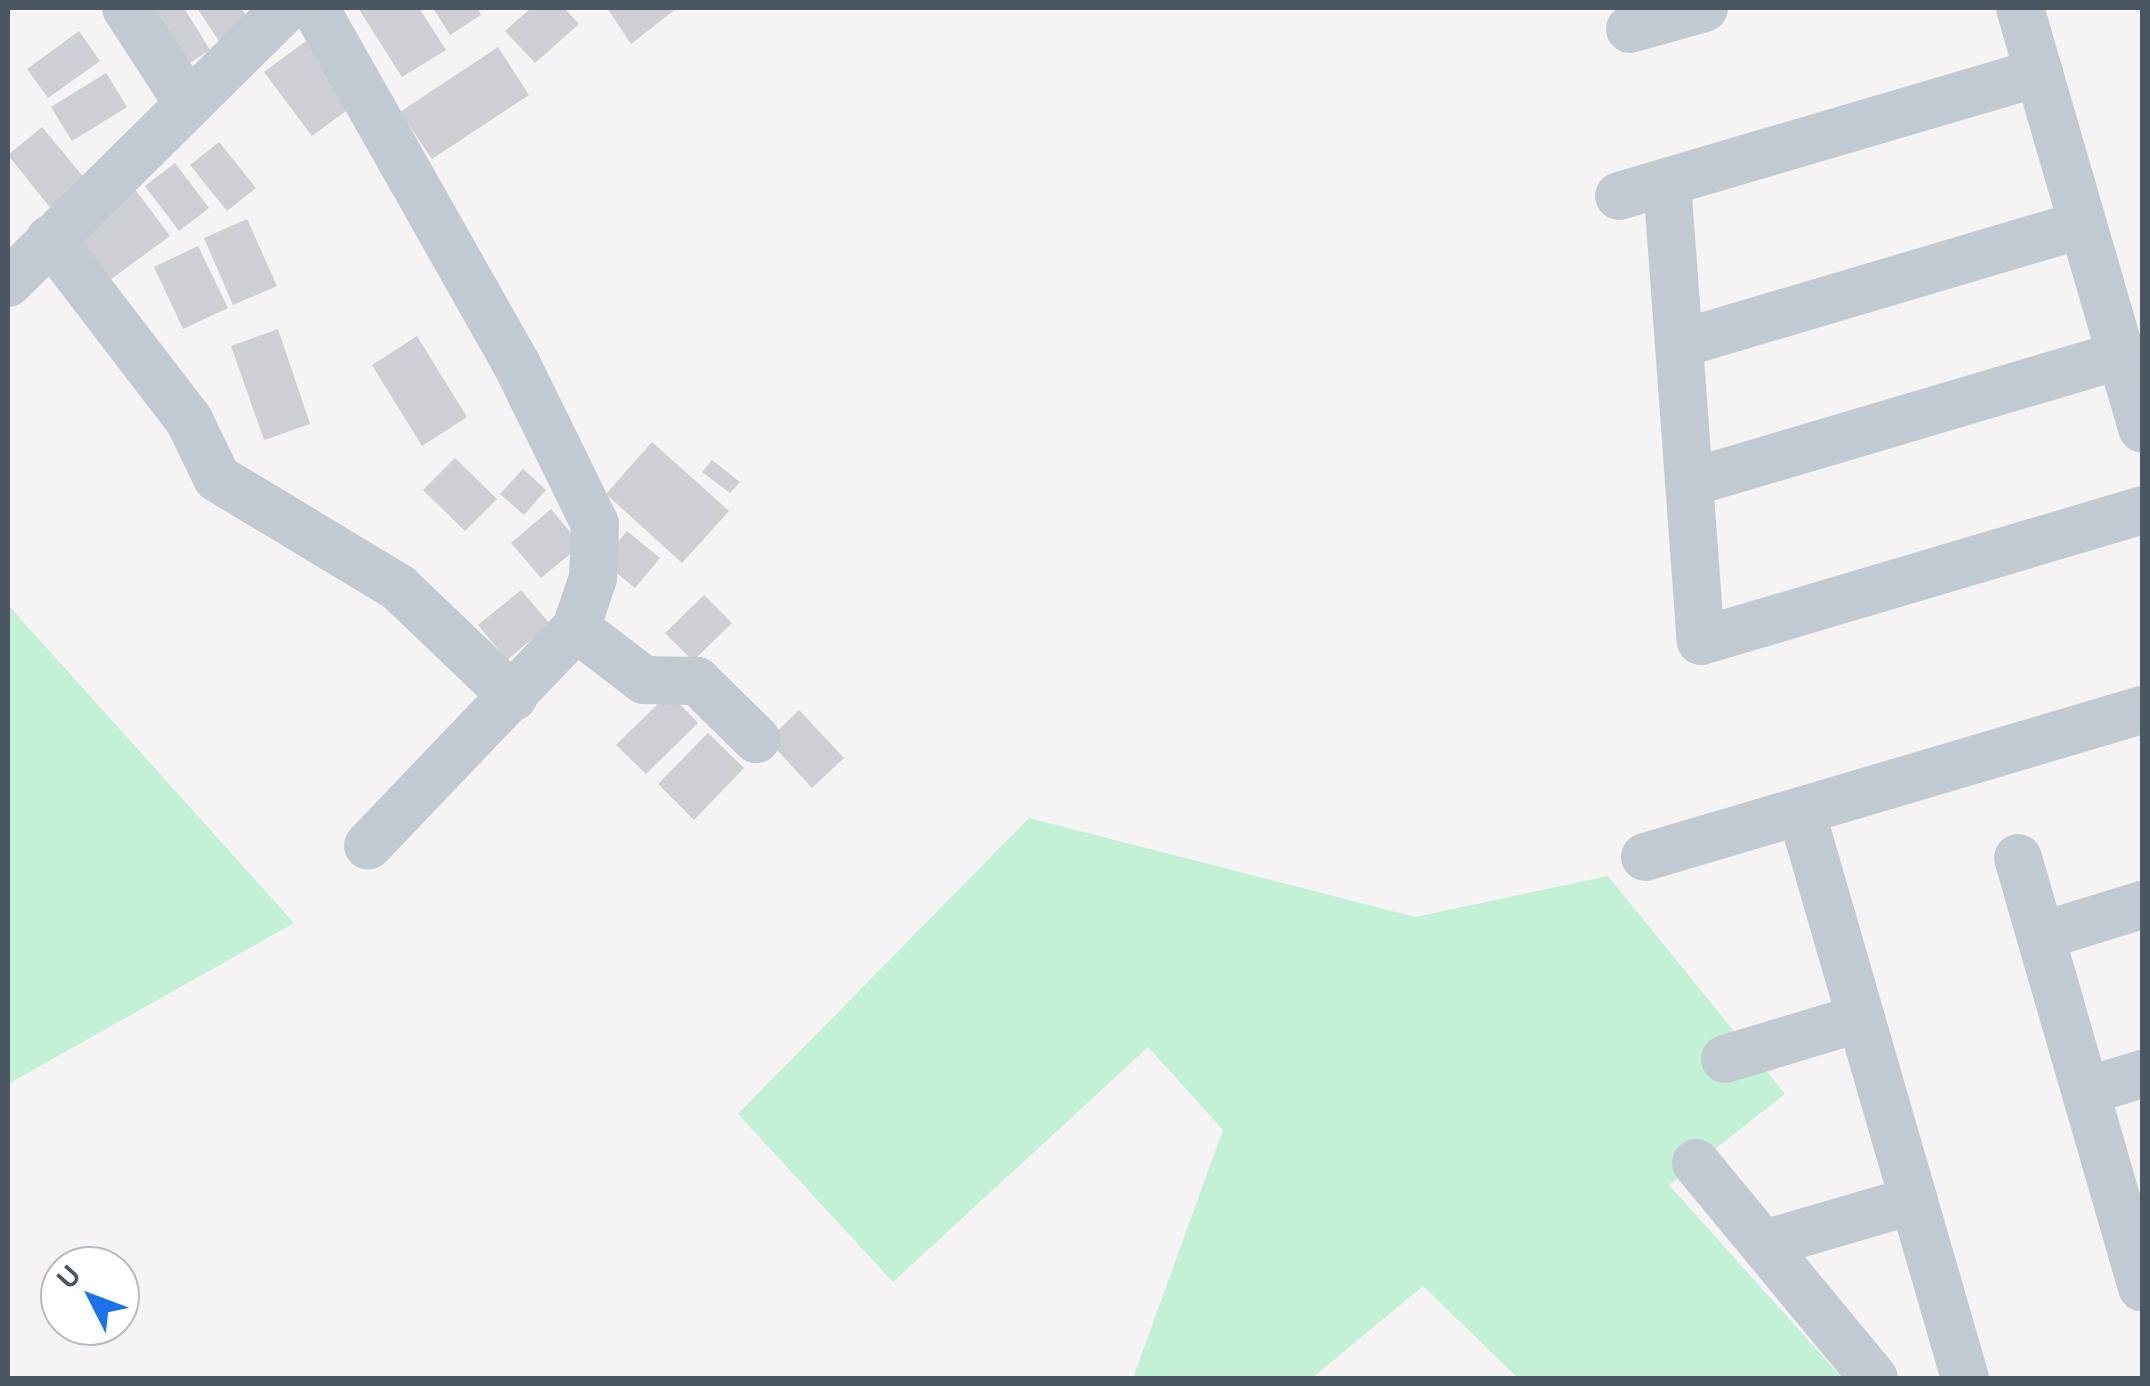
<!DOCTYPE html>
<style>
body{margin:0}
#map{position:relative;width:2150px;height:1386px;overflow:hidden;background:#f5f3f3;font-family:"DM Sans",sans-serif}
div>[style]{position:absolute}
.green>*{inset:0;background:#c3f1d5}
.building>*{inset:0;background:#cdcfd5}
.minor>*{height:48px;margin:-24px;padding:0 24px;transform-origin:24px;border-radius:24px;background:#c1cad2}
span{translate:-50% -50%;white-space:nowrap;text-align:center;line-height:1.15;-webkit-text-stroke:8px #fff;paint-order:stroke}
.frame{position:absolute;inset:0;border:10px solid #4a5661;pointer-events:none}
.north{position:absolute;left:40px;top:1246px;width:100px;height:100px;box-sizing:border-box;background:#fff;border:2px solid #b7bbc0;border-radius:50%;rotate:312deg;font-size:28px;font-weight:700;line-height:40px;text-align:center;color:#4a5661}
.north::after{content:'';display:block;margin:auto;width:35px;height:45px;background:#1a73e8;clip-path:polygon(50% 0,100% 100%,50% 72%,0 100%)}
</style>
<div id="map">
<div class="green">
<i style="clip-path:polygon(8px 605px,294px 923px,8px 1084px)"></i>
<i style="clip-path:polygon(1029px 818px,1415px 917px,1608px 876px,1785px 1094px,1669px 1185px,1842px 1378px,1518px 1378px,1423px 1286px,1312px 1378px,1133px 1378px,1223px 1130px,1148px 1047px,893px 1282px,738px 1114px)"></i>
</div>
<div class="building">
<i style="clip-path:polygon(135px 8px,184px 8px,210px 50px,176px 72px)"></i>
<i style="clip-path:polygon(197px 8px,241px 8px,250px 21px,219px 41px)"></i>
<i style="clip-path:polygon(358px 8px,419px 8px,446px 50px,402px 77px)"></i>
<i style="clip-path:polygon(433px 8px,477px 8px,481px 15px,450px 35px)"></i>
<i style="clip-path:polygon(531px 8px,564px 8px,579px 24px,535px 63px,505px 31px)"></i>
<i style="clip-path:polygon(607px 8px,677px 8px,631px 44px)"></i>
<i style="clip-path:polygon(79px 31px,100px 61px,48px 98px,27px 69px)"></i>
<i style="clip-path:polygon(306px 41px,354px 105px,312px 136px,264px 72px)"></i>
<i style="clip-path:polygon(498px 47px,529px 95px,432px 159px,400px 112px)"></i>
<i style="clip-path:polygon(106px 73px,127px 107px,72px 141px,51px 107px)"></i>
<i style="clip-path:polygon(42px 127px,91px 186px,56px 215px,8px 155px)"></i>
<i style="clip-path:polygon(219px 142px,256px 188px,227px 211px,190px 165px)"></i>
<i style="clip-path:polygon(175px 163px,209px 208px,179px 231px,145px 186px)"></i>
<i style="clip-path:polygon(132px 185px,170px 236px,110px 280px,72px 230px)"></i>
<i style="clip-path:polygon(247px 219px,277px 286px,233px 305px,204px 238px)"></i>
<i style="clip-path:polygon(198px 246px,228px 308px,183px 329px,154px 267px)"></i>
<i style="clip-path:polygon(278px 329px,310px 424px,264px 440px,231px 346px)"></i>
<i style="clip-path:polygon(417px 336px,467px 417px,422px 446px,372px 365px)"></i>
<i style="clip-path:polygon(652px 442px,729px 511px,682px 563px,606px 494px)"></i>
<i style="clip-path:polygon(455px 458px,497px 499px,465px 531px,423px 490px)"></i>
<i style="clip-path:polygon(712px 460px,740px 482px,730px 493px,702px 472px)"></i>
<i style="clip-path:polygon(523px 469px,546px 490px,524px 515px,500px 494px)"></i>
<i style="clip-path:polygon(551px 509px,581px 545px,541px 578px,511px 543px)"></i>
<i style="clip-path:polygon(627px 531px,660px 558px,635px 588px,602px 561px)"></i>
<i style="clip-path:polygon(521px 590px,550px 624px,507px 660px,478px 625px)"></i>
<i style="clip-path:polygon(704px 595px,732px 623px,693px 661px,665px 633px)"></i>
<i style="clip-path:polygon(669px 693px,698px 723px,646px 774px,616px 745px)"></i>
<i style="clip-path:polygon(799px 710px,844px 758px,812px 788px,768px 740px)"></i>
<i style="clip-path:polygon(708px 733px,744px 768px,694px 820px,658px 784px)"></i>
</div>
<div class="minor">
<i style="left:126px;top:8px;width:112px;rotate:57deg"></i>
<i style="left:315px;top:8px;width:410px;rotate:60.5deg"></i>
<i style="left:517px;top:365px;width:177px;rotate:63.9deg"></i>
<i style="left:595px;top:524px;width:54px;rotate:92.1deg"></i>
<i style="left:593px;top:578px;width:53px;rotate:108.8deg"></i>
<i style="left:576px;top:628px;width:301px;rotate:133.7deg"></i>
<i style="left:2020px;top:8px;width:438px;rotate:73.8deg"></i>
<i style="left:1630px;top:29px;width:77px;rotate:-15.8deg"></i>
<i style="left:1667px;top:182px;width:460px;rotate:85.8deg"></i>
<i style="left:1701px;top:641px;width:460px;rotate:-16.5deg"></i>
<i style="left:1619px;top:196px;width:438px;rotate:-16.4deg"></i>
<i style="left:50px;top:239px;width:228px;rotate:52.5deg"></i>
<i style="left:189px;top:420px;width:64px;rotate:64.2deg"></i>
<i style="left:217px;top:478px;width:213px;rotate:31.1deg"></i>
<i style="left:399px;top:588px;width:158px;rotate:43.7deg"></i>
<i style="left:8px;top:283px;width:391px;rotate:-44.7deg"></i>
<i style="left:1679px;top:344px;width:421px;rotate:-16.5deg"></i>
<i style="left:1689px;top:483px;width:451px;rotate:-16.5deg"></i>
<i style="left:576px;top:628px;width:86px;rotate:37.4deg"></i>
<i style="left:644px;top:680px;width:53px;rotate:1.1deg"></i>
<i style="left:697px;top:681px;width:83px;rotate:44.5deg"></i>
<i style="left:1801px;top:811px;width:590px;rotate:73.87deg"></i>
<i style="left:1645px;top:857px;width:518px;rotate:-16.48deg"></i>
<i style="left:2018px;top:858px;width:447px;rotate:73.9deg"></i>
<i style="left:2041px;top:936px;width:106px;rotate:-17.1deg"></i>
<i style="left:1725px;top:1059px;width:142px;rotate:-16.8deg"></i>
<i style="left:2086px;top:1091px;width:59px;rotate:-16.9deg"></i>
<i style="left:1696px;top:1163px;width:279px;rotate:50.4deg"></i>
<i style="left:1764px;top:1244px;width:156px;rotate:-16.3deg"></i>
</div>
<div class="frame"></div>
<div class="north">U</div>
</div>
